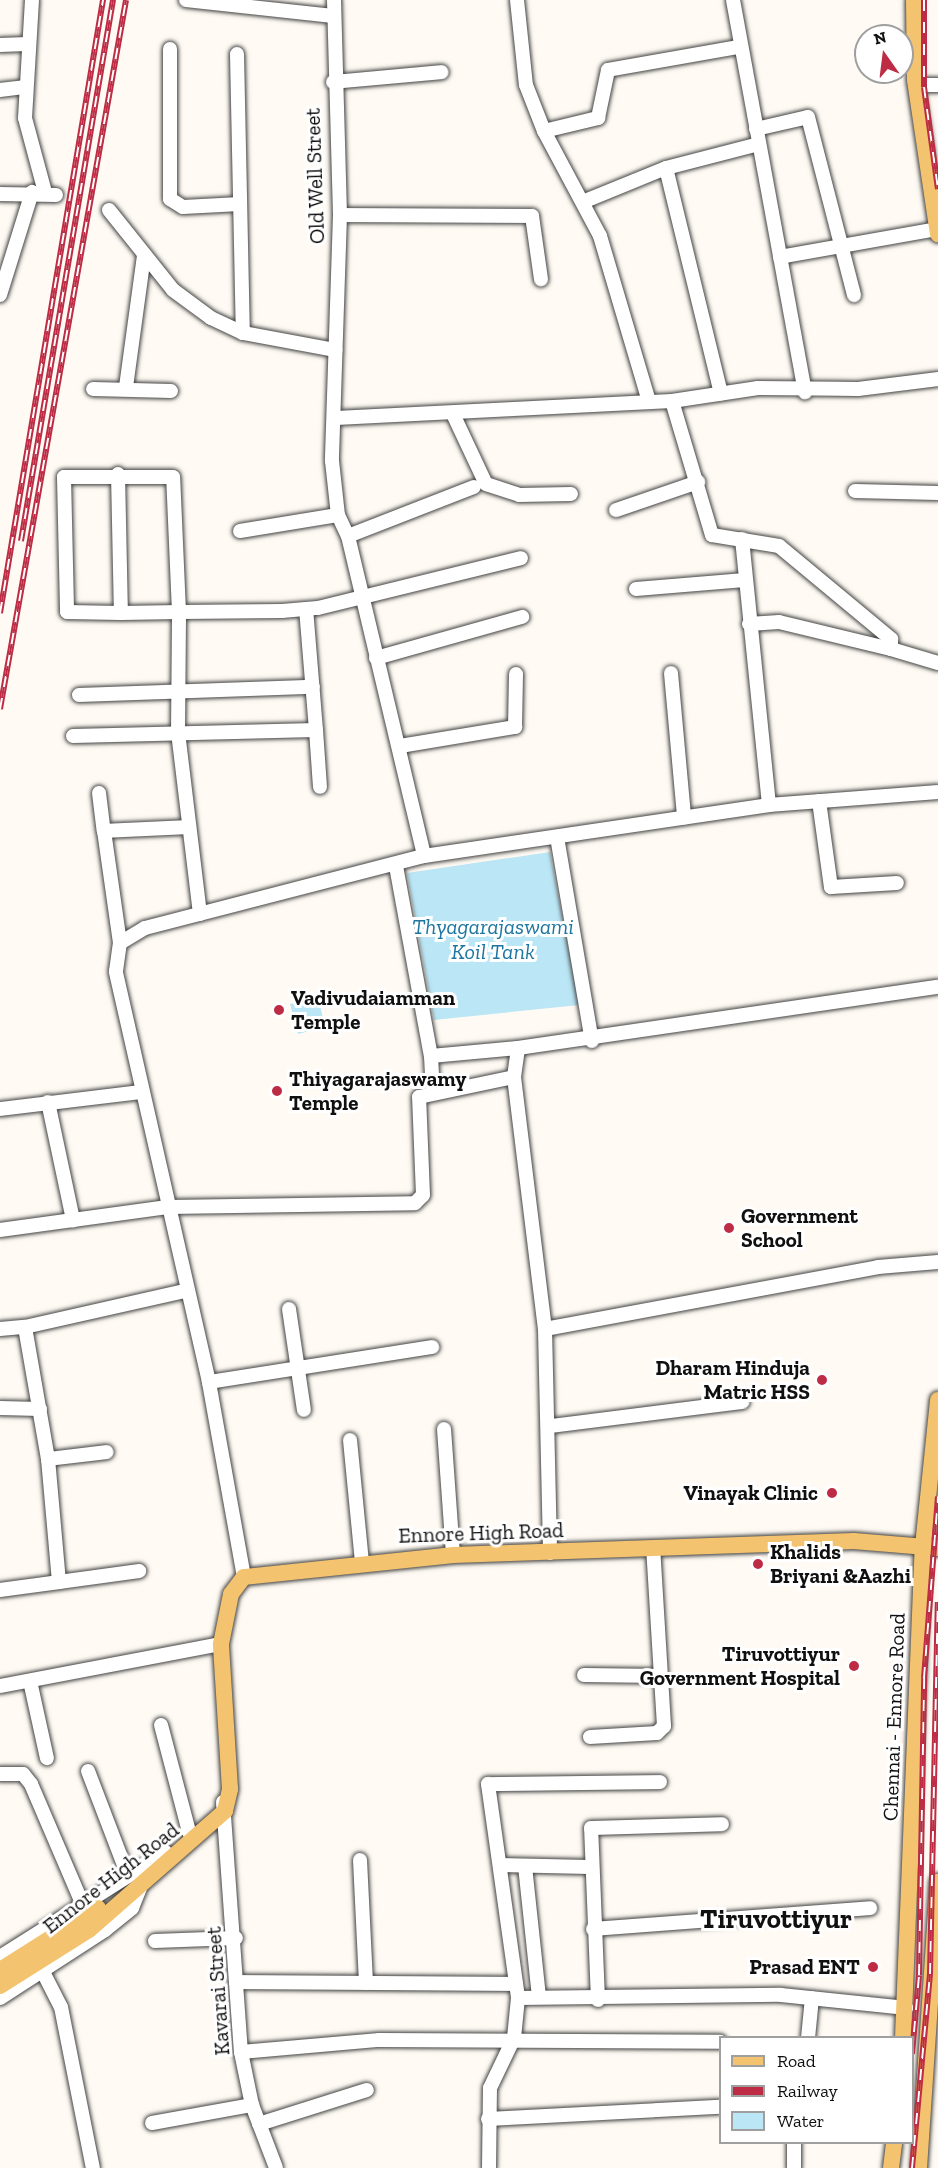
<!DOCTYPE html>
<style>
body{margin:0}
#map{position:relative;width:938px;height:2168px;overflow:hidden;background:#fffbf4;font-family:"Zilla Slab",serif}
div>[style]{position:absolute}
.water>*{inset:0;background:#bae6f5}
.roads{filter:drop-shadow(0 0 2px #434343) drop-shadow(0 0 2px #434343)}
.minor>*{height:14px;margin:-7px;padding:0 7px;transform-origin:7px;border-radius:7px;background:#fff}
.major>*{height:16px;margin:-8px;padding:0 8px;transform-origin:8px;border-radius:8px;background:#f4c36f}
.rail>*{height:6px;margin-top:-3px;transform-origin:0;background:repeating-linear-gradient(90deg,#fff 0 11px,#bd2c44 0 22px);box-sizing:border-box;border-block:2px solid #bd2c44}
.dots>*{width:16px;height:16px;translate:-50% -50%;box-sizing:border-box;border:3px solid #fff;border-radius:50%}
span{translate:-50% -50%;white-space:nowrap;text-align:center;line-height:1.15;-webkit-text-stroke:6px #fff;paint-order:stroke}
.street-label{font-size:21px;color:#101010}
.poi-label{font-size:21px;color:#101010;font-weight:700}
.left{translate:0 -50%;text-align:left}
.right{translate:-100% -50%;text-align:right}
.water-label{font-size:22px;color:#1c76a0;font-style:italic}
.district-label{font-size:27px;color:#101010;font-weight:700}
.legend{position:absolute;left:719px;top:2036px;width:195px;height:108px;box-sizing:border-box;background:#fff;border:2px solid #9f9f9f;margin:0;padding:8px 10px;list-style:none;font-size:18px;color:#101010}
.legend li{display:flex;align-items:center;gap:12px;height:30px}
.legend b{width:30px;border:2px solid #9f9f9f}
.north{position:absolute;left:854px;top:24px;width:60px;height:60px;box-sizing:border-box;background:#fff;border:2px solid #9f9f9f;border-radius:50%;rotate:346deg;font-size:16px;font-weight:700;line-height:24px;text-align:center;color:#101010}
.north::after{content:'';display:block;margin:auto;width:21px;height:27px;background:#bd2c44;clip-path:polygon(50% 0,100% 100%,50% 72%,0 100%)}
</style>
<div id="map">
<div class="water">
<i style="clip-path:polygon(550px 852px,579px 1005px,434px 1020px,407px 873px)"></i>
<i style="clip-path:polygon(318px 997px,325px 1027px,298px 1034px,290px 1004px)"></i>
</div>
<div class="roads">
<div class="minor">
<i style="left:32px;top:0;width:118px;rotate:93.4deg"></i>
<i style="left:25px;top:118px;width:77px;rotate:74.9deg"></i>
<i style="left:186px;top:0;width:148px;rotate:6.2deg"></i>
<i style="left:334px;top:0;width:215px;rotate:88.4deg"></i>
<i style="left:340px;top:215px;width:246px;rotate:91.9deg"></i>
<i style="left:332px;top:461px;width:54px;rotate:83.7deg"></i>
<i style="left:338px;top:515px;width:23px;rotate:65deg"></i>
<i style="left:348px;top:536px;width:329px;rotate:76.6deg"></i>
<i style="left:517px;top:0;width:85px;rotate:84deg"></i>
<i style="left:526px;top:85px;width:49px;rotate:68.6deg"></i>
<i style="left:544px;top:131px;width:119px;rotate:61.9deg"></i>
<i style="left:600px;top:236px;width:172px;rotate:73.5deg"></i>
<i style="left:733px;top:0;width:399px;rotate:79.6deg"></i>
<i style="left:0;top:45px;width:27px;rotate:-2deg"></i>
<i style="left:170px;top:49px;width:150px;rotate:90deg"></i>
<i style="left:170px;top:199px;width:15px;rotate:32deg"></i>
<i style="left:183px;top:207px;width:57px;rotate:-3deg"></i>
<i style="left:237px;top:54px;width:279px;rotate:88.8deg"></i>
<i style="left:333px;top:82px;width:109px;rotate:-5.2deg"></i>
<i style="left:915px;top:85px;width:23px"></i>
<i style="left:0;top:90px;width:24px;rotate:-7deg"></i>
<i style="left:756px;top:129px;width:53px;rotate:-13deg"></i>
<i style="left:808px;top:117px;width:184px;rotate:75.5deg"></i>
<i style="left:544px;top:131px;width:56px;rotate:-13.5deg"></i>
<i style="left:598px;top:118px;width:49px;rotate:-78.2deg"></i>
<i style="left:608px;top:70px;width:133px;rotate:-10deg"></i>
<i style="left:666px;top:168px;width:232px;rotate:76.3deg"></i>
<i style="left:0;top:194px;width:56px;rotate:1deg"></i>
<i style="left:585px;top:201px;width:87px;rotate:-22.2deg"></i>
<i style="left:666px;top:168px;width:96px;rotate:-14.5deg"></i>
<i style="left:109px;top:210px;width:102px;rotate:51.3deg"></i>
<i style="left:173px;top:290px;width:47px;rotate:36.4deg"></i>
<i style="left:211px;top:318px;width:35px;rotate:25deg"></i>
<i style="left:243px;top:333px;width:94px;rotate:10.5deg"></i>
<i style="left:340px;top:215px;width:192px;rotate:0.3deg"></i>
<i style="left:532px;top:216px;width:64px;rotate:81.9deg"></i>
<i style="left:780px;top:257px;width:159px;rotate:-10.1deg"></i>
<i style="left:0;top:295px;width:108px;rotate:-72.7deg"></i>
<i style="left:126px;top:387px;width:132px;rotate:-82.2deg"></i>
<i style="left:93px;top:389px;width:78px;rotate:1.5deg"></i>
<i style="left:672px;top:401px;width:140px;rotate:73.4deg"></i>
<i style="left:712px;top:535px;width:68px;rotate:9.3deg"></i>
<i style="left:779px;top:546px;width:146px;rotate:39.7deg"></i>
<i style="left:891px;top:639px;width:10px;rotate:90deg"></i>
<i style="left:891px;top:649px;width:49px;rotate:16.6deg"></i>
<i style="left:453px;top:414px;width:77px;rotate:64.8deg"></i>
<i style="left:486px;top:484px;width:35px;rotate:18deg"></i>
<i style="left:519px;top:495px;width:52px;rotate:-1.1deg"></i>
<i style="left:336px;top:418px;width:336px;rotate:-2.9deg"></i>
<i style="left:672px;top:401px;width:87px;rotate:-8.6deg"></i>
<i style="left:758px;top:388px;width:100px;rotate:0.6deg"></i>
<i style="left:858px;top:389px;width:81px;rotate:-7.1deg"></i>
<i style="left:118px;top:474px;width:139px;rotate:88.8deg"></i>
<i style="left:855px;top:491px;width:83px;rotate:1.4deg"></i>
<i style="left:616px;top:510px;width:87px;rotate:-18.9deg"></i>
<i style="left:240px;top:531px;width:99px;rotate:-9.3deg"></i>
<i style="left:348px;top:536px;width:135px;rotate:-21.3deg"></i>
<i style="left:742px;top:539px;width:267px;rotate:84.2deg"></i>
<i style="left:636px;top:589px;width:109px;rotate:-4.7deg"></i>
<i style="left:749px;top:624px;width:30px;rotate:-4deg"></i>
<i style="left:779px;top:622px;width:115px;rotate:13.6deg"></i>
<i style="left:376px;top:658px;width:152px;rotate:-15.7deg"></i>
<i style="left:671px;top:673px;width:145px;rotate:84.8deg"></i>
<i style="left:79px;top:695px;width:234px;rotate:-2deg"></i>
<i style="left:316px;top:730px;width:57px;rotate:86deg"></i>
<i style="left:73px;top:736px;width:243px;rotate:-1.4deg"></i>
<i style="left:316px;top:730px;width:121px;rotate:-94.7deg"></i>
<i style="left:400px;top:746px;width:117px;rotate:-9.4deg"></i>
<i style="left:515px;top:727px;width:53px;rotate:-88.9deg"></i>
<i style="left:99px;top:793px;width:38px;rotate:83deg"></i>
<i style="left:819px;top:801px;width:87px;rotate:82.1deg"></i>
<i style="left:831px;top:887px;width:66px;rotate:-3.5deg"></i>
<i style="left:557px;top:837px;width:207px;rotate:80.3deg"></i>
<i style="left:396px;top:866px;width:193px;rotate:79.6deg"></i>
<i style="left:431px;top:1056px;width:87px;rotate:-5.3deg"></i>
<i style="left:200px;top:914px;width:183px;rotate:-96.9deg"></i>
<i style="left:178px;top:732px;width:120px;rotate:-89.5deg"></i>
<i style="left:179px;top:612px;width:135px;rotate:-92.5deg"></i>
<i style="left:173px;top:477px;width:109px;rotate:180deg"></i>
<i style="left:64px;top:477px;width:135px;rotate:88.7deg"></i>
<i style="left:67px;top:612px;width:54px;rotate:1.1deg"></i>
<i style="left:121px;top:613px;width:58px;rotate:-1deg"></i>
<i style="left:179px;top:612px;width:103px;rotate:-0.6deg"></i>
<i style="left:282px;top:611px;width:36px;rotate:-5deg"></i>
<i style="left:318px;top:608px;width:209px;rotate:-13.8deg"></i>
<i style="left:120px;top:943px;width:113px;rotate:-98.1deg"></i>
<i style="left:104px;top:831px;width:84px;rotate:-2.7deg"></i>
<i style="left:431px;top:1056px;width:35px;rotate:87deg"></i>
<i style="left:514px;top:1077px;width:254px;rotate:83deg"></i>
<i style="left:545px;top:1329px;width:224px;rotate:88.7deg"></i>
<i style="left:48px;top:1102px;width:121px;rotate:78deg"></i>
<i style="left:0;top:1109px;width:141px;rotate:-6.9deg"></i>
<i style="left:0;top:1230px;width:171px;rotate:-7.8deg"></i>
<i style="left:169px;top:1207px;width:246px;rotate:-0.9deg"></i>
<i style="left:415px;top:1203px;width:11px;rotate:-45deg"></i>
<i style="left:423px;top:1195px;width:98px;rotate:-92.3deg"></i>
<i style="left:419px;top:1097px;width:97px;rotate:-11.9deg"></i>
<i style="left:514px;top:1077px;width:29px;rotate:-82deg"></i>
<i style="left:518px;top:1048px;width:424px;rotate:-8.3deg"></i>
<i style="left:289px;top:1309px;width:102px;rotate:81.6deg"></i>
<i style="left:0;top:1329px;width:25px;rotate:-5deg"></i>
<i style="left:545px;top:1329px;width:339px;rotate:-10.5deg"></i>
<i style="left:878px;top:1267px;width:60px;rotate:-4.8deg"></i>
<i style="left:209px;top:1382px;width:226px;rotate:-8.9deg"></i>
<i style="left:0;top:1408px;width:40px;rotate:1.4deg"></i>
<i style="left:551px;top:1426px;width:193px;rotate:-7.2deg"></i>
<i style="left:444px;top:1429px;width:126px;rotate:85.9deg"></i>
<i style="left:350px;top:1440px;width:124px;rotate:84.4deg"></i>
<i style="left:48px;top:1459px;width:59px;rotate:-6.8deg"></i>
<i style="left:244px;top:1577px;width:198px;rotate:-100.2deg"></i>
<i style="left:209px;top:1382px;width:421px;rotate:-102.8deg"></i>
<i style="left:116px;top:971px;width:28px;rotate:-82deg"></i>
<i style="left:120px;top:943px;width:29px;rotate:-31deg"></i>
<i style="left:145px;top:928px;width:288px;rotate:-14.5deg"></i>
<i style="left:424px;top:856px;width:349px;rotate:-8.4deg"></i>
<i style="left:769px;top:805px;width:169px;rotate:-4.4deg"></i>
<i style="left:59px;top:1582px;width:81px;rotate:-7.8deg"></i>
<i style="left:0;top:1590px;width:60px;rotate:-7.7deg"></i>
<i style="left:59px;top:1582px;width:123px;rotate:-95.1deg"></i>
<i style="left:48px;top:1459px;width:134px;rotate:-99.9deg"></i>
<i style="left:25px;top:1327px;width:164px;rotate:-12.7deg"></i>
<i style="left:584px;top:1675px;width:77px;rotate:0.7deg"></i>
<i style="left:30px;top:1681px;width:79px;rotate:77.6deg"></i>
<i style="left:0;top:1686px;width:225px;rotate:-10.8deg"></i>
<i style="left:161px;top:1725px;width:111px;rotate:75.3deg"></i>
<i style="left:590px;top:1737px;width:67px;rotate:-3.4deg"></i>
<i style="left:657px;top:1733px;width:10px;rotate:-45deg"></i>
<i style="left:664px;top:1726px;width:178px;rotate:-93.5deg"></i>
<i style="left:88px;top:1771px;width:109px;rotate:69.1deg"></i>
<i style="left:0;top:1774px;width:23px"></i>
<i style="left:23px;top:1774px;width:13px;rotate:51deg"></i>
<i style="left:31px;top:1784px;width:129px;rotate:66.8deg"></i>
<i style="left:660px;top:1782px;width:172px;rotate:179.3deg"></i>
<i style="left:488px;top:1784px;width:216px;rotate:82deg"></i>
<i style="left:518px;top:1998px;width:263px;rotate:-0.7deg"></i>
<i style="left:781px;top:1995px;width:126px;rotate:5.9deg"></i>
<i style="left:223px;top:1802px;width:251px;rotate:85.9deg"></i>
<i style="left:241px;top:2052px;width:54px;rotate:78.3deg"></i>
<i style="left:252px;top:2105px;width:67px;rotate:69.1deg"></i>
<i style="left:360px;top:1860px;width:123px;rotate:87.2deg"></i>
<i style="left:500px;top:1865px;width:89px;rotate:1.3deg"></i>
<i style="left:525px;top:1866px;width:131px;rotate:83.9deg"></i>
<i style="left:593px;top:1929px;width:278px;rotate:-4.3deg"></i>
<i style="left:155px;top:1941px;width:81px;rotate:-2.1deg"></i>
<i style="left:0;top:1957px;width:196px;rotate:-32.3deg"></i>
<i style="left:43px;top:1972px;width:39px;rotate:63deg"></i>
<i style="left:61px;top:2007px;width:164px;rotate:78.8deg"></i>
<i style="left:238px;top:1982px;width:278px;rotate:0.4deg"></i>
<i style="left:0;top:1998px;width:125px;rotate:-32.9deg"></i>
<i style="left:105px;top:1930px;width:35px;rotate:-39deg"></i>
<i style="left:132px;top:1908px;width:24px;rotate:-68deg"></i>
<i style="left:598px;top:2000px;width:172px;rotate:-92.3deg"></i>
<i style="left:591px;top:1828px;width:131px;rotate:-1.7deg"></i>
<i style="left:808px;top:2038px;width:40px;rotate:-84.3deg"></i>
<i style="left:241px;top:2052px;width:139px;rotate:-5deg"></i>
<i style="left:379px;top:2040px;width:341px;rotate:0.3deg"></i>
<i style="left:488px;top:2119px;width:232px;rotate:-3deg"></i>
<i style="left:152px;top:2123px;width:102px;rotate:-10.2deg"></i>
<i style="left:259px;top:2124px;width:113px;rotate:-17.5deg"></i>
<i style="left:489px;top:2168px;width:80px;rotate:-89.3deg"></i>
<i style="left:490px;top:2088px;width:55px;rotate:-64.4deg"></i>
<i style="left:514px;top:2038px;width:40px;rotate:-84.3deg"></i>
<i style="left:794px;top:2168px;width:26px;rotate:-90deg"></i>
</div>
<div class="major">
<i style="left:914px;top:0;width:80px;rotate:89.3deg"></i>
<i style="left:915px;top:80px;width:156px;rotate:81.5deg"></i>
<i style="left:0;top:1970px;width:116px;rotate:-32.3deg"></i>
<i style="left:0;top:1986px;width:105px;rotate:-32.2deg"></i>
<i style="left:89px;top:1930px;width:181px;rotate:-41.2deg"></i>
<i style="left:225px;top:1811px;width:23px;rotate:-77deg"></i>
<i style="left:230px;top:1789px;width:145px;rotate:-93.6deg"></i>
<i style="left:221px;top:1644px;width:51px;rotate:-78.7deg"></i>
<i style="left:231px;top:1594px;width:21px;rotate:-53deg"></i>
<i style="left:244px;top:1577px;width:210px;rotate:-6deg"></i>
<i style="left:453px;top:1555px;width:401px;rotate:-2deg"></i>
<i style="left:854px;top:1541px;width:84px;rotate:4.8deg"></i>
<i style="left:903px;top:2038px;width:492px;rotate:-87.7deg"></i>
<i style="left:923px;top:1546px;width:147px;rotate:-84.1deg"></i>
<i style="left:891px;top:2168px;width:26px;rotate:-83deg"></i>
<i style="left:919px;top:2168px;width:287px;rotate:-86.2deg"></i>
</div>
</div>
<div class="rail">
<i style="left:924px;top:0;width:87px;rotate:90deg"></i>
<i style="left:924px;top:87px;width:103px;rotate:82.2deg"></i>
<i style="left:21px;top:541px;width:549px;rotate:-80.35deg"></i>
<i style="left:0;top:613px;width:622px;rotate:-80.46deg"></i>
<i style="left:0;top:709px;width:720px;rotate:-79.92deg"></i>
<i style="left:912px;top:2054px;width:79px;rotate:-84.9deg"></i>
<i style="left:919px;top:1975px;width:297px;rotate:-89deg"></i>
<i style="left:924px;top:1678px;width:182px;rotate:-85.6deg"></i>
<i style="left:912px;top:2168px;width:195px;rotate:-84.7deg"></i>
<i style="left:930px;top:1974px;width:372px;rotate:-88.8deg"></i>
</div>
<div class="dots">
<i style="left:279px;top:1010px;background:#bd2c44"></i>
<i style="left:277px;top:1091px;background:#bd2c44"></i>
<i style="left:729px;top:1228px;background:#bd2c44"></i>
<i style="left:822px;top:1380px;background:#bd2c44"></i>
<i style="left:832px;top:1493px;background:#bd2c44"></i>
<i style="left:758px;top:1564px;background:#bd2c44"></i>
<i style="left:854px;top:1666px;background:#bd2c44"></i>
<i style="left:873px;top:1967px;background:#bd2c44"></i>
</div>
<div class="street-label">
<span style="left:315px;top:176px;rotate:-92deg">Old Well Street</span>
<span style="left:481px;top:1533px;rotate:-2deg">Ennore High Road</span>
<span style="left:894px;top:1717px;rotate:-88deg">Chennai - Ennore Road</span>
<span style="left:111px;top:1878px;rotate:-38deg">Ennore High Road</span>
<span style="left:218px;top:1991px;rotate:-94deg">Kavarai Street</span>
</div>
<div class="poi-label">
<span class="left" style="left:291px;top:1010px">Vadivudaiamman<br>Temple</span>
<span class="left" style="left:289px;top:1091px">Thiyagarajaswamy<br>Temple</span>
<span class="left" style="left:741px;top:1228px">Government<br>School</span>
<span class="right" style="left:810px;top:1380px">Dharam Hinduja<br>Matric HSS</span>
<span class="right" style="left:818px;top:1493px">Vinayak Clinic</span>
<span class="left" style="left:770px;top:1564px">Khalids<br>Briyani &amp;Aazhi</span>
<span class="right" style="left:840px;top:1666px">Tiruvottiyur<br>Government Hospital</span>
<span class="right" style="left:860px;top:1967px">Prasad ENT</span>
</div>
<div class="water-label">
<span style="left:493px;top:939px">Thyagarajaswami<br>Koil Tank</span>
</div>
<div class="district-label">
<span style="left:776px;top:1920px">Tiruvottiyur</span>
</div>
<ul class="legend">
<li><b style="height:8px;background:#f4c36f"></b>Road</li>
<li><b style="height:8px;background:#bd2c44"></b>Railway</li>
<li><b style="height:16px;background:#bae6f5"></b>Water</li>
</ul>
<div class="north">N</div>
</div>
